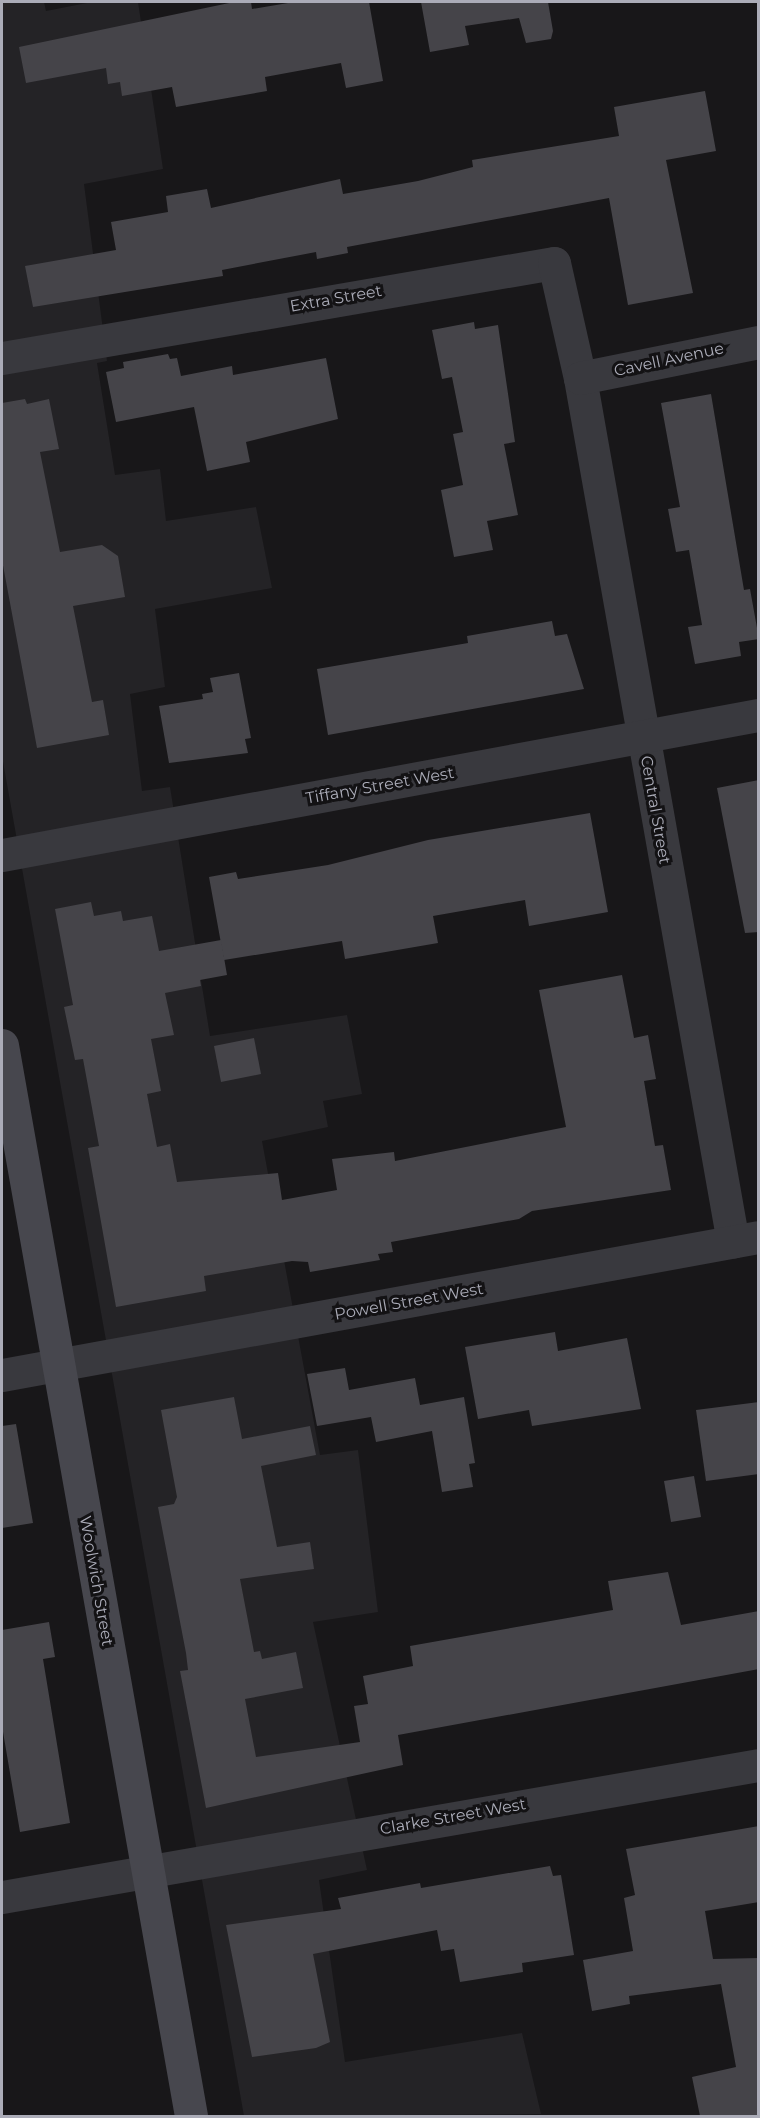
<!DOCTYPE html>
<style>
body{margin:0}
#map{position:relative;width:760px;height:2118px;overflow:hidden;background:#181719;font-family:Montserrat,sans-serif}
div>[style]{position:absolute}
.built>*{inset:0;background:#242326}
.building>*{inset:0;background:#454449}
.street>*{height:33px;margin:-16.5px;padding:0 16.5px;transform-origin:16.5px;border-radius:16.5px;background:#39393e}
.secondary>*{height:33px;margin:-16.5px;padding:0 16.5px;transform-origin:16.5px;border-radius:16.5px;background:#47474e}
span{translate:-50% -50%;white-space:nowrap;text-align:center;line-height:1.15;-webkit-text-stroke:6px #131214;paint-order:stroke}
.street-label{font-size:16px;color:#abacb8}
.frame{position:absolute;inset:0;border:3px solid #abacb8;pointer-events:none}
</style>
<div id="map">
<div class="built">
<i style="clip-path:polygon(2px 2px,44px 2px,46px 11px,92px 2px,138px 2px,163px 169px,84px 184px,107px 361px,97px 363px,115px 475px,160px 469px,166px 521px,256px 507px,272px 588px,155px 609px,165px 687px,130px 694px,142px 791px,170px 787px,210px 1036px,347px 1015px,362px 1094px,323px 1101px,328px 1127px,262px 1141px,320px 1455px,358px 1450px,378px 1612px,313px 1622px,367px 1870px,319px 1880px,345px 2062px,522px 2033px,541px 2114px,244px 2116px,2px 756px)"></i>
</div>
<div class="building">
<i style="clip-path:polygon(234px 2px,251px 2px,252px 9px,294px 2px,369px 2px,383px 81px,346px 88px,341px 63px,265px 77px,267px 91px,176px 107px,172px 87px,122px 96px,120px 82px,108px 84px,106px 68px,26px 83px,19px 47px)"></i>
<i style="clip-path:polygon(421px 2px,548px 2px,553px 31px,551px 39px,526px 43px,519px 18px,465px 26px,469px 45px,430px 52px)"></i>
<i style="clip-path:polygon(705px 91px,716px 151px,666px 160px,693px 293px,628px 305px,609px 198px,347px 247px,348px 253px,317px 259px,316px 252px,222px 270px,223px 276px,33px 307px,25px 266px,116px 250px,111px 222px,168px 212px,166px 196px,207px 189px,211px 208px,340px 179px,343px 194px,418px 181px,473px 167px,472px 160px,619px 136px,614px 107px)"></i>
<i style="clip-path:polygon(474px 322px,475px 329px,498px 325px,515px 442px,504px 444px,518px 515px,487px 521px,493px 550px,454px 557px,441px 490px,463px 485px,453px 434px,463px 432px,452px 377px,442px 379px,432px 330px)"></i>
<i style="clip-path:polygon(168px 354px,170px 359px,177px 358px,181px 376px,232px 366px,233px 375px,326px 358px,338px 419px,246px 442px,250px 462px,207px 471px,194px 407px,116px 422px,106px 372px,124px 368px,123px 362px)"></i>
<i style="clip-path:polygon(711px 394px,744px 590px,750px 589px,759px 639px,739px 642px,741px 656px,695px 664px,688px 627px,702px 625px,689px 550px,676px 552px,668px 509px,680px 507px,661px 403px)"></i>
<i style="clip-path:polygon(25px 399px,27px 404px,49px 399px,59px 449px,40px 452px,60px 552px,102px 545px,118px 556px,125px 597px,73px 606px,92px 702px,103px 700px,109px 735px,37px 748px,2px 560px,2px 403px)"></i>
<i style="clip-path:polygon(552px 621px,555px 636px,567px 634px,584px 689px,328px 735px,317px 669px,468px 643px,467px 636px)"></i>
<i style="clip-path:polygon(239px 673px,251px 738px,245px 739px,248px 753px,169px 763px,159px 706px,203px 699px,202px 694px,213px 692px,210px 678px)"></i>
<i style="clip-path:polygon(759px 780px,759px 932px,745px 933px,717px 788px)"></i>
<i style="clip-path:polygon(590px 813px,608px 912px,529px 926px,525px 900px,433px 916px,438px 943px,345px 959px,342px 941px,224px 960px,209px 877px,236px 872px,238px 879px,328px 865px,428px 840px)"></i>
<i style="clip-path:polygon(91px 902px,94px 916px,121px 911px,123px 921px,152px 916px,159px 951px,221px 940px,227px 975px,200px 980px,201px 986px,165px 993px,174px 1035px,151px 1039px,161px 1091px,147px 1094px,157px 1147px,170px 1144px,177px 1182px,278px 1173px,282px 1200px,337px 1190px,332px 1159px,394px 1152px,395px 1161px,566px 1127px,539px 990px,622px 975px,634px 1038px,648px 1035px,656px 1079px,644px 1081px,655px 1146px,663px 1145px,671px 1190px,532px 1211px,519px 1219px,391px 1242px,393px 1252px,378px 1254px,380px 1260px,310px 1272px,308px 1262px,292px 1261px,204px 1276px,206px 1291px,116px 1307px,88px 1148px,99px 1146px,83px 1059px,75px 1060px,64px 1007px,73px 1005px,55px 909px)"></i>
<i style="clip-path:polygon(254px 1038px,261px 1074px,221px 1082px,214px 1046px)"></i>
<i style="clip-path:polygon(555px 1332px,558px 1351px,627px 1338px,641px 1409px,532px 1426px,529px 1410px,478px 1419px,465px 1347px)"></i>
<i style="clip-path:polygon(345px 1368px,349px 1390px,415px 1378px,420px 1405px,464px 1397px,475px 1463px,469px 1464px,473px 1487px,442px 1492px,432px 1431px,376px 1442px,371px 1417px,317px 1426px,307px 1374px)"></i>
<i style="clip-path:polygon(234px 1397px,242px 1439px,310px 1426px,316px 1455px,261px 1466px,277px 1547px,310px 1542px,314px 1569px,240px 1579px,254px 1652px,260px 1651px,262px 1659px,296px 1652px,303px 1688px,245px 1699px,256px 1757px,360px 1742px,354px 1706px,368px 1704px,363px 1676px,413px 1666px,410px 1646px,613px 1610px,608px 1581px,668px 1572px,681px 1625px,759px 1611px,759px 1669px,398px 1735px,403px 1765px,206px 1808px,180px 1671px,188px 1670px,186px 1653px,158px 1507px,174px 1504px,177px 1497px,161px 1410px)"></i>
<i style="clip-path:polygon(759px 1402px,759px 1474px,706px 1481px,696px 1410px)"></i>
<i style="clip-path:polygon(16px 1424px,33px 1523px,2px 1528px,2px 1426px)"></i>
<i style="clip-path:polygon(694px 1476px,701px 1517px,671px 1522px,664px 1481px)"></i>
<i style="clip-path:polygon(49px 1622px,55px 1657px,43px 1659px,70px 1823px,20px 1832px,2px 1726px,2px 1630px)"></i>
<i style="clip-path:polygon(759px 1826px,759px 1902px,705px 1911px,713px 1959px,759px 1958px,759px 2116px,700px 2116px,692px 2077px,736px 2067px,721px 1984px,629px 1996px,630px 2004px,592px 2011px,583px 1960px,633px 1951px,624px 1898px,635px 1895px,626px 1849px)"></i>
<i style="clip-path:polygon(550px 1866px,553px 1876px,561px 1875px,574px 1955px,522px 1963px,523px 1972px,460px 1982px,454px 1949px,441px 1951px,437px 1930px,313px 1954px,330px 2042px,316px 2048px,252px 2057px,226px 1925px,341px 1909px,338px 1898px,420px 1883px,421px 1888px)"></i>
</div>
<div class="street">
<i style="left:2px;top:358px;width:560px;rotate:-9.77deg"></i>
<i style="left:554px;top:263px;width:118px;rotate:77.3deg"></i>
<i style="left:580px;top:378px;width:877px;rotate:79.96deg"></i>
<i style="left:580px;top:378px;width:182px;rotate:-11.4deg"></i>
<i style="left:2px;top:855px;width:769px;rotate:-10.49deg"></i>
<i style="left:2px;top:1375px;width:768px;rotate:-10.34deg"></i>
<i style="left:2px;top:1897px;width:767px;rotate:-9.9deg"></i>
</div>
<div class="secondary">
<i style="left:2px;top:1045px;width:1088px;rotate:79.99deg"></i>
</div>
<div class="street-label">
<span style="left:336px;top:299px;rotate:-10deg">Extra Street</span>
<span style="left:669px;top:360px;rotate:-12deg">Cavell Avenue</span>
<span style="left:380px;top:786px;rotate:-10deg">Tiffany Street West</span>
<span style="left:655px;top:810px;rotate:80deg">Central Street</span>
<span style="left:409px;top:1302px;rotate:-10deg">Powell Street West</span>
<span style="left:96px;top:1581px;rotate:80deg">Woolwich Street</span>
<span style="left:453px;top:1817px;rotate:-10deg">Clarke Street West</span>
</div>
<div class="frame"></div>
</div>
